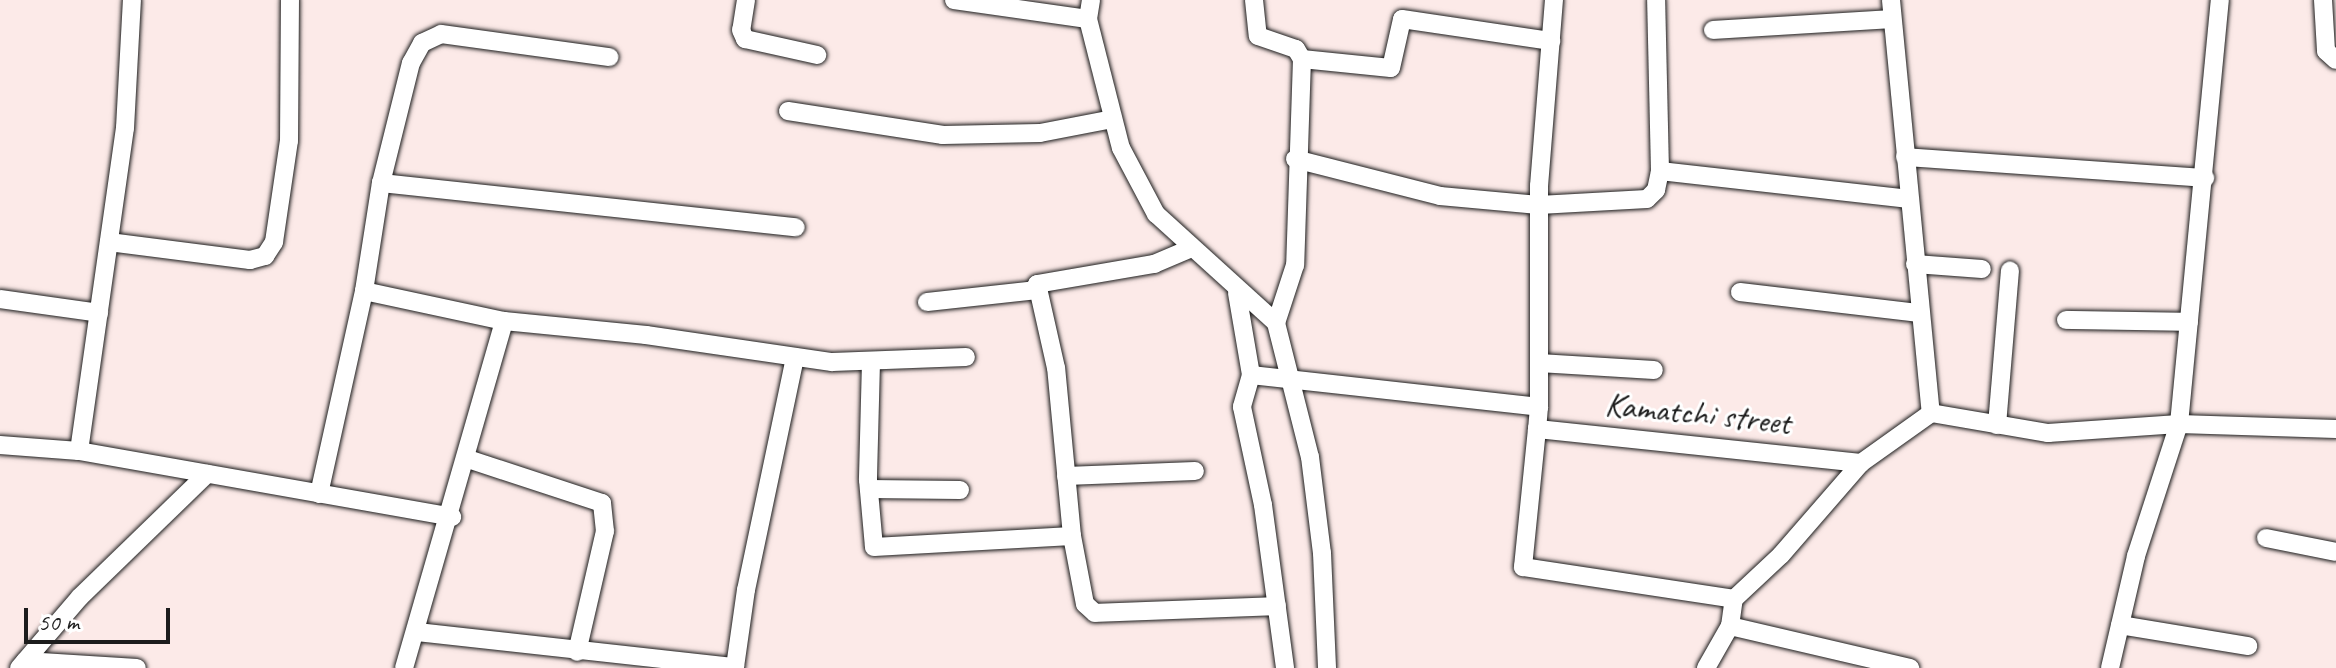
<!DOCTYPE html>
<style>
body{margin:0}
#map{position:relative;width:2336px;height:668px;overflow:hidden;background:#fceae8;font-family:Caveat,sans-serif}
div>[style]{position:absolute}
.roads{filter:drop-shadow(0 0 2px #1c1c1c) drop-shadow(0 0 2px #1c1c1c)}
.street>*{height:18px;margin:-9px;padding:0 9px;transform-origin:9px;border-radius:9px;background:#fff}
span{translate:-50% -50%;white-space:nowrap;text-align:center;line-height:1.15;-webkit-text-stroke:6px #fff;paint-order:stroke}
.street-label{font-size:34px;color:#1c1c1c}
.scale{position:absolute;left:24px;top:608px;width:146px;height:36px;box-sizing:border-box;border:4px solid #1c1c1c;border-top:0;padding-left:10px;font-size:24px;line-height:28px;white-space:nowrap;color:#1c1c1c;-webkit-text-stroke:6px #fff;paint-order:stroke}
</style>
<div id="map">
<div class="roads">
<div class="street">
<i style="left:746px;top:0;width:30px;rotate:99deg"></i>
<i style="left:741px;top:30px;width:10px;rotate:66deg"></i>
<i style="left:745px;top:39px;width:74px;rotate:12.5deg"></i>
<i style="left:954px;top:0;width:135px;rotate:8.1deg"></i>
<i style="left:1091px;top:0;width:19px;rotate:99deg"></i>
<i style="left:1088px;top:19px;width:133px;rotate:75.7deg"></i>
<i style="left:1121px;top:148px;width:75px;rotate:62.1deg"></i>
<i style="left:1156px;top:214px;width:162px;rotate:42.2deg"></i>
<i style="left:1276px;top:323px;width:138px;rotate:75.8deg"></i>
<i style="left:1310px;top:457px;width:97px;rotate:82.9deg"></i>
<i style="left:1322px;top:553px;width:115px;rotate:87.5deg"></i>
<i style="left:1254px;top:0;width:36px;rotate:84deg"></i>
<i style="left:1258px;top:36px;width:40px;rotate:18.9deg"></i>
<i style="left:1296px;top:49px;width:12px;rotate:59deg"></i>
<i style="left:1302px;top:59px;width:206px;rotate:91.9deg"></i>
<i style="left:1295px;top:265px;width:61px;rotate:108.1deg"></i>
<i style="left:1891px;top:0;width:415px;rotate:84.5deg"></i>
<i style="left:2323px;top:0;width:51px;rotate:86.6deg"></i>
<i style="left:2326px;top:51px;width:13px;rotate:42deg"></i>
<i style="left:1713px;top:30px;width:179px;rotate:-3.5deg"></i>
<i style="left:1302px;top:59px;width:89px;rotate:5.8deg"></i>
<i style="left:1391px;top:68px;width:50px;rotate:-77.3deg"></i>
<i style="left:1402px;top:19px;width:151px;rotate:8.4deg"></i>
<i style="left:788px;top:111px;width:157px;rotate:8.8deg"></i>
<i style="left:943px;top:135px;width:97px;rotate:-1.2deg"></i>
<i style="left:1040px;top:133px;width:74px;rotate:-10.9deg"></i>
<i style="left:1905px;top:157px;width:301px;rotate:4deg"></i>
<i style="left:1295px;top:159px;width:150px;rotate:14.3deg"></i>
<i style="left:1440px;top:196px;width:99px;rotate:5.2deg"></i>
<i style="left:1539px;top:205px;width:108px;rotate:-3.2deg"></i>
<i style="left:1647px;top:199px;width:13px;rotate:-45deg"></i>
<i style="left:1656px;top:190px;width:19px;rotate:-78deg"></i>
<i style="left:1660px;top:171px;width:171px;rotate:-91.3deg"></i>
<i style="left:1660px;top:171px;width:251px;rotate:6.4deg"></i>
<i style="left:381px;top:183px;width:417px;rotate:6.1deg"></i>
<i style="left:109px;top:242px;width:142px;rotate:7.3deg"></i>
<i style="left:250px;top:260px;width:16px;rotate:-15deg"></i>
<i style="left:265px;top:256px;width:17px;rotate:-57deg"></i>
<i style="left:274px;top:242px;width:102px;rotate:-81.6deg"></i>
<i style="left:289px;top:141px;width:141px;rotate:-89.6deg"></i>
<i style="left:1915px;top:264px;width:67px;rotate:4.3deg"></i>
<i style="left:364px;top:291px;width:143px;rotate:12.1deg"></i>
<i style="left:504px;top:321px;width:143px;rotate:5.6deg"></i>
<i style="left:646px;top:335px;width:188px;rotate:8.3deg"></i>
<i style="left:832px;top:362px;width:134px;rotate:-2.1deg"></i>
<i style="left:1740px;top:292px;width:181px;rotate:6.7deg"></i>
<i style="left:1237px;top:293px;width:83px;rotate:80.3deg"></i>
<i style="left:1251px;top:375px;width:33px;rotate:106deg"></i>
<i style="left:1242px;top:407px;width:100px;rotate:77.9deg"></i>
<i style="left:1263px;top:505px;width:164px;rotate:82.3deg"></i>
<i style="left:0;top:299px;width:100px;rotate:8deg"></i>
<i style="left:927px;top:302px;width:111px;rotate:-6.2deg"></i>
<i style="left:2066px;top:320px;width:123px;rotate:0.9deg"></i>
<i style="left:871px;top:362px;width:118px;rotate:91.5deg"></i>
<i style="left:868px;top:480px;width:67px;rotate:84.9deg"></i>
<i style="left:874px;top:547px;width:198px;rotate:-3.2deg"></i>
<i style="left:1072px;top:536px;width:69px;rotate:79.2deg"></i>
<i style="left:1085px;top:604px;width:13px;rotate:42deg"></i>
<i style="left:1095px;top:613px;width:182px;rotate:-2.2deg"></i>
<i style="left:1539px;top:363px;width:115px;rotate:3.5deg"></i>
<i style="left:1251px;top:375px;width:290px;rotate:6.3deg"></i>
<i style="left:1539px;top:407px;width:22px;rotate:95deg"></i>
<i style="left:1537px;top:429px;width:326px;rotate:6deg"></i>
<i style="left:1539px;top:407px;width:221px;rotate:-90deg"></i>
<i style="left:1539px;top:186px;width:187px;rotate:-85.4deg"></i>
<i style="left:1997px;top:425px;width:155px;rotate:-85.2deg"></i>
<i style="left:1537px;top:429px;width:139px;rotate:95.8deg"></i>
<i style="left:1523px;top:567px;width:213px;rotate:8.6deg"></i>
<i style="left:0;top:445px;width:79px;rotate:4.3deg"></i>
<i style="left:79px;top:451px;width:379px;rotate:10deg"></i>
<i style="left:79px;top:451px;width:326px;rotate:-81.9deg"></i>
<i style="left:125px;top:128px;width:128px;rotate:-86.9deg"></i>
<i style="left:468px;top:459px;width:141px;rotate:18.2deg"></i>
<i style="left:602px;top:503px;width:28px;rotate:84deg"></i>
<i style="left:605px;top:531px;width:124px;rotate:103deg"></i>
<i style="left:1066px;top:476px;width:129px;rotate:-2.2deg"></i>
<i style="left:869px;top:489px;width:91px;rotate:0.6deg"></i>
<i style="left:319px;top:494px;width:208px;rotate:-77.5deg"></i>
<i style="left:364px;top:291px;width:109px;rotate:-81.1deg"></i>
<i style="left:381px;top:183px;width:124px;rotate:-76deg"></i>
<i style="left:411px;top:63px;width:23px;rotate:-61deg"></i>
<i style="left:422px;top:43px;width:21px;rotate:-25deg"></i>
<i style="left:441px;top:34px;width:170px;rotate:7.8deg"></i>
<i style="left:1072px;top:536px;width:169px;rotate:-95.4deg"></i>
<i style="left:1056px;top:368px;width:86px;rotate:-102.7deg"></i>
<i style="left:1037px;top:284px;width:119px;rotate:-9.7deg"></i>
<i style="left:1154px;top:264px;width:39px;rotate:-23deg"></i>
<i style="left:2266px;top:538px;width:71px;rotate:11.3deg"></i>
<i style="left:2120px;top:625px;width:130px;rotate:9.3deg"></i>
<i style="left:1730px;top:626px;width:185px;rotate:13.1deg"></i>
<i style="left:417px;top:632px;width:320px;rotate:6.3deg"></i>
<i style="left:735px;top:667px;width:78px;rotate:-81.9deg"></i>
<i style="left:746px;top:590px;width:238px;rotate:-78.1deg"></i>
<i style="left:25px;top:661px;width:112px;rotate:3.6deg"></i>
<i style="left:19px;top:668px;width:94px;rotate:-49.3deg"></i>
<i style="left:80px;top:597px;width:177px;rotate:-44.1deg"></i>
<i style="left:404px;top:668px;width:361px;rotate:-73.9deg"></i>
<i style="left:1706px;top:668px;width:48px;rotate:-60.3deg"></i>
<i style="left:1730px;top:626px;width:27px;rotate:-82deg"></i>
<i style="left:1734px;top:599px;width:64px;rotate:-43.1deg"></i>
<i style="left:1781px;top:555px;width:122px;rotate:-49deg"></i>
<i style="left:1861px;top:463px;width:86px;rotate:-35.5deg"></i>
<i style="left:1931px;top:413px;width:119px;rotate:9.7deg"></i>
<i style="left:2048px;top:433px;width:131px;rotate:-3.9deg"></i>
<i style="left:2179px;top:424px;width:157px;rotate:1.8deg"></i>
<i style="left:2110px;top:668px;width:115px;rotate:-76.9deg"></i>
<i style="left:2136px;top:556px;width:139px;rotate:-72deg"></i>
<i style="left:2179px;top:424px;width:426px;rotate:-84.5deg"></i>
</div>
</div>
<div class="street-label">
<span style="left:1698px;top:413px;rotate:6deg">Kamatchi street</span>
</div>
<div class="scale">50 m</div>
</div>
